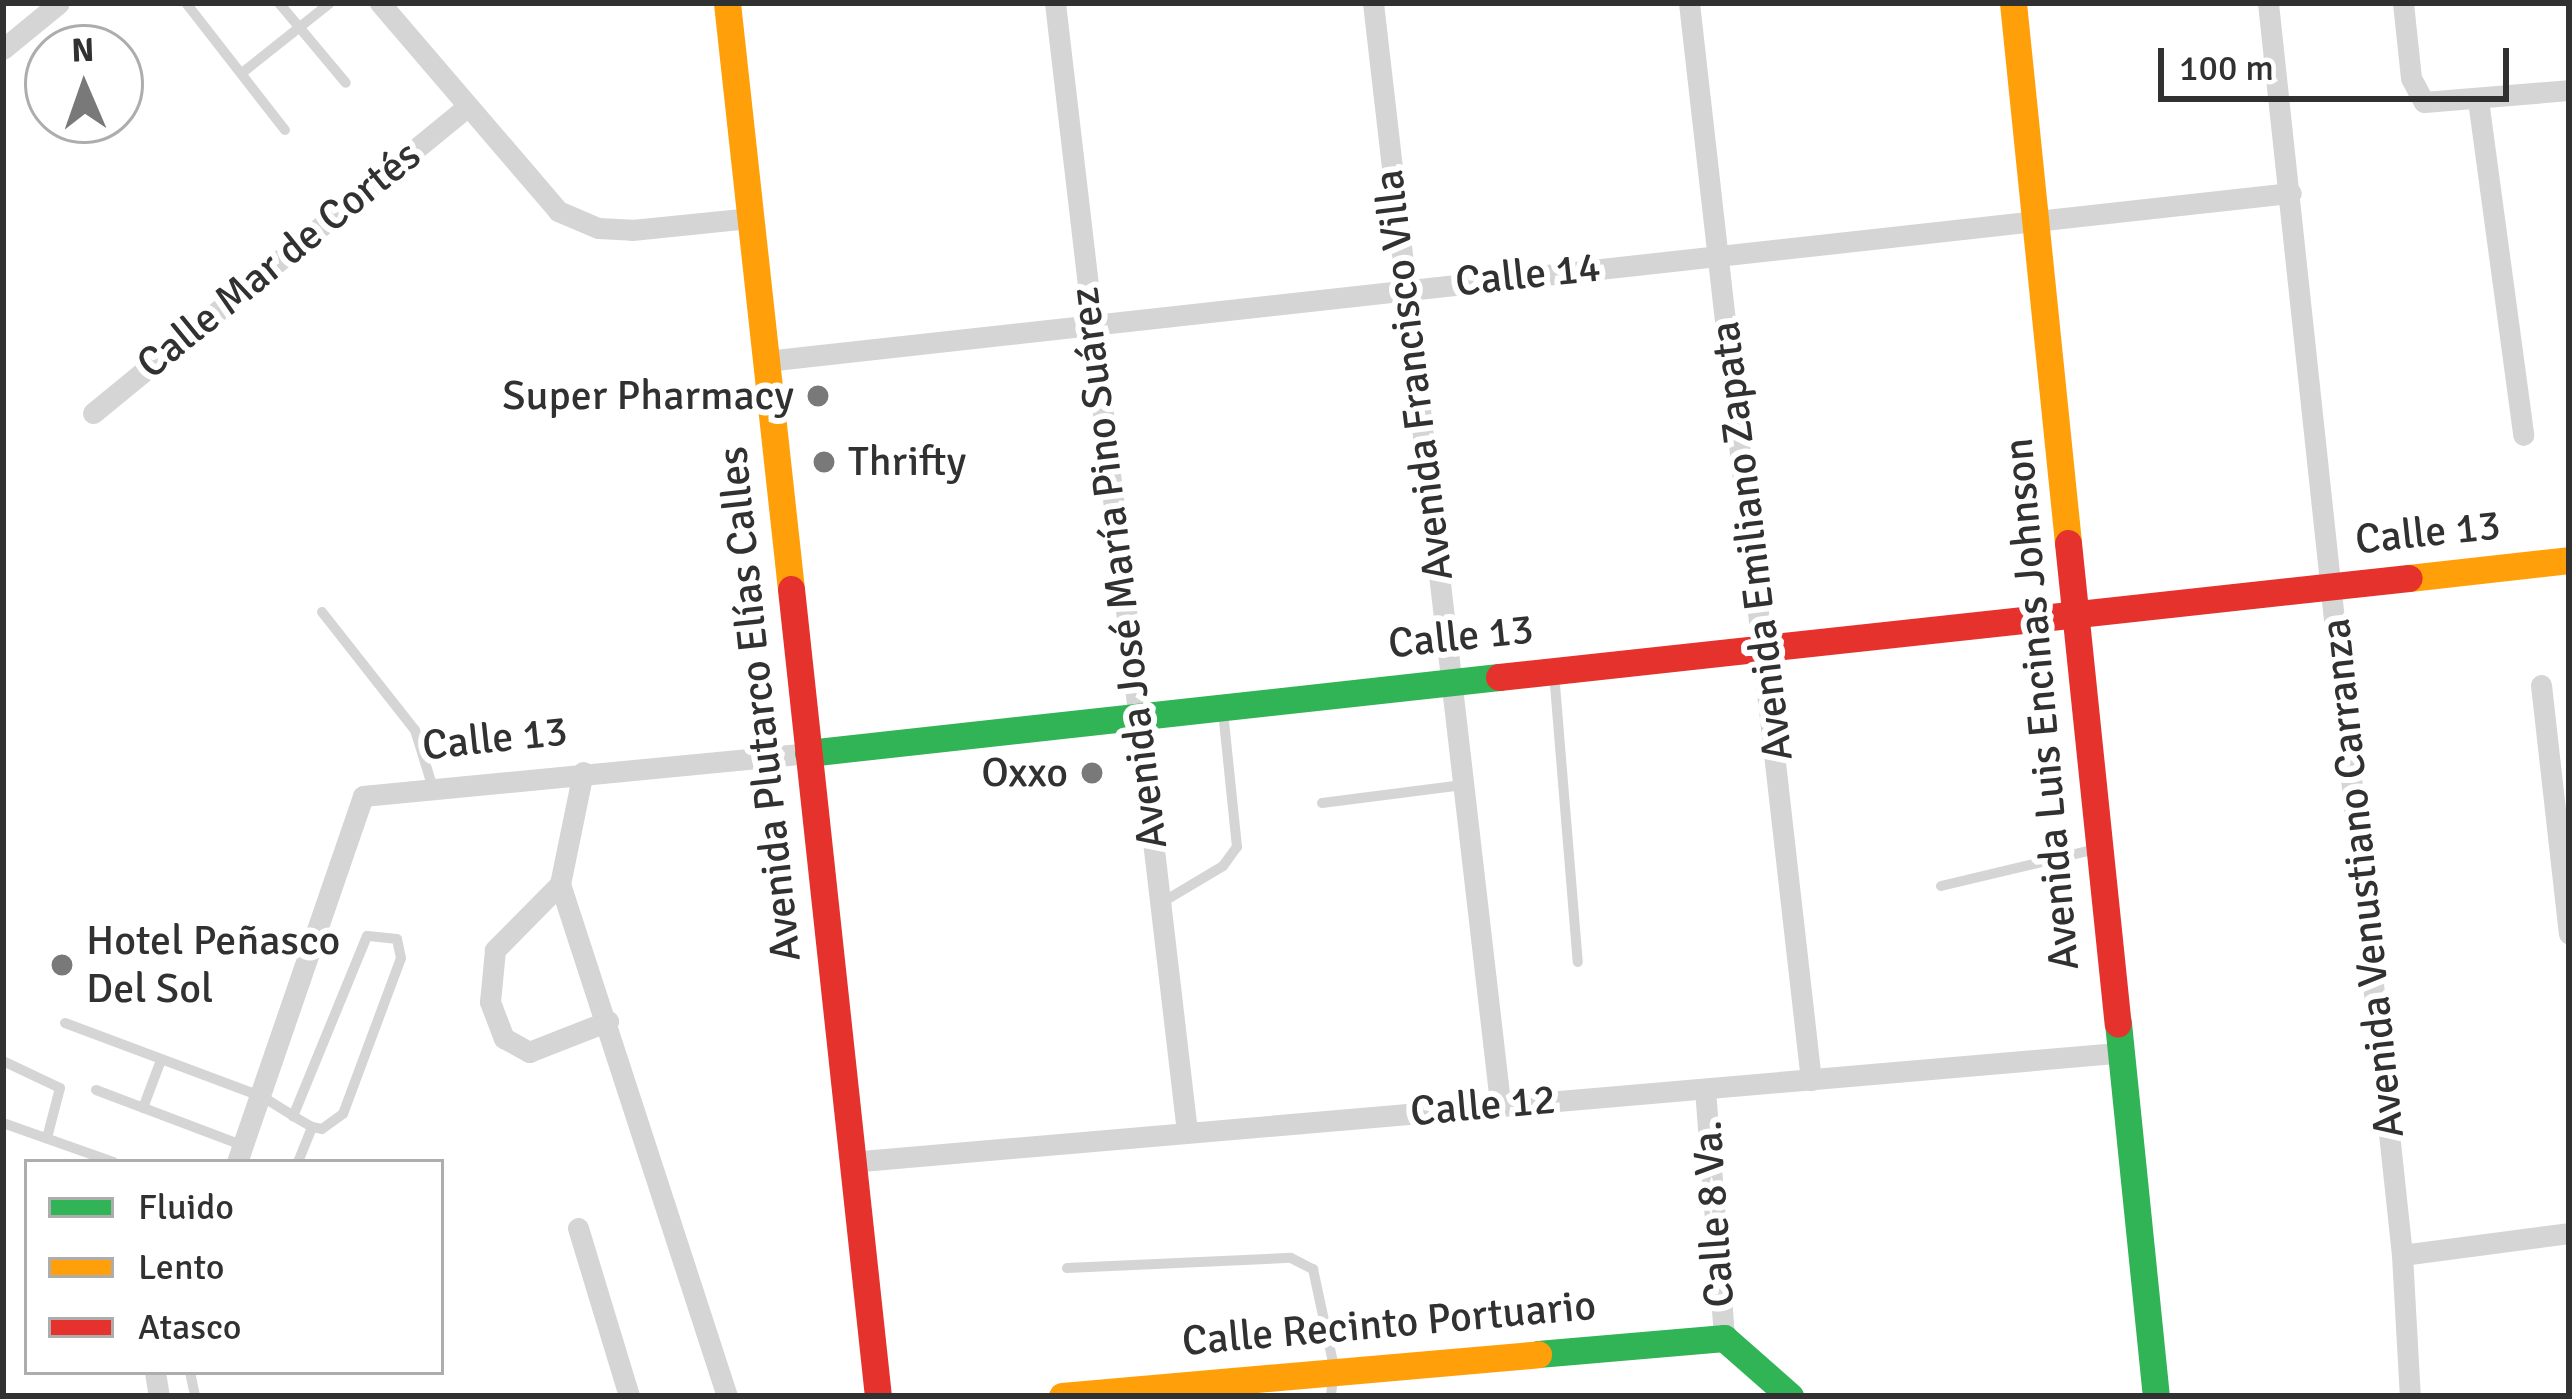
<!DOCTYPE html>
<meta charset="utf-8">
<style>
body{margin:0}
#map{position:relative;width:2572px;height:1399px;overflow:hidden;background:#fff;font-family:Signika,sans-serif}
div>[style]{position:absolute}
.lane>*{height:10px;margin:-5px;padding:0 5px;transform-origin:5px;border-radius:5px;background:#d5d5d5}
.street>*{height:21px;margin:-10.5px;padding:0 10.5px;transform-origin:10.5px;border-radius:10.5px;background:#d5d5d5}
.fast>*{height:27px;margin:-13.5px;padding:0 13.5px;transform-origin:13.5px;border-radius:13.5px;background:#30b455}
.slow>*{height:27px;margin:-13.5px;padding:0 13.5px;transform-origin:13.5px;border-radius:13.5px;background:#ff9f0a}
.jam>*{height:27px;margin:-13.5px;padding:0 13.5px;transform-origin:13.5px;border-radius:13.5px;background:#e5322d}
.dots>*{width:33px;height:33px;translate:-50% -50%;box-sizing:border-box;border:6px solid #fff;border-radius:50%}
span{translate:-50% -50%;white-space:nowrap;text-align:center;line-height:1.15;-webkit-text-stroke:12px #fff;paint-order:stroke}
.street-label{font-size:42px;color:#313131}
.poi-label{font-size:42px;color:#313131}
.right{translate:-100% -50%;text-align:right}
.left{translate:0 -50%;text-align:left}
.frame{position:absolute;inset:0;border:6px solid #313131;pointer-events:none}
.legend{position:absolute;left:24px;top:1159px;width:420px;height:216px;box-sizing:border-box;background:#fff;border:3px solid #adadad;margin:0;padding:15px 21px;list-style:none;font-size:36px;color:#313131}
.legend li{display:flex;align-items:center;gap:24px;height:60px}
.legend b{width:60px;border:3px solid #adadad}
.north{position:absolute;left:24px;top:24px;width:120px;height:120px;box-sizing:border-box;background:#fff;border:3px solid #adadad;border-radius:50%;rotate:358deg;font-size:33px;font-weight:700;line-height:48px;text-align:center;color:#313131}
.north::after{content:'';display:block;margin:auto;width:42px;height:54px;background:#797979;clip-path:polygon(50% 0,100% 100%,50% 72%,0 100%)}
.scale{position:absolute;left:2158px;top:48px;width:351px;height:54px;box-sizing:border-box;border:6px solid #313131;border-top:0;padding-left:15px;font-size:36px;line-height:42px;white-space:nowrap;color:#313131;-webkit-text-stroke:9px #fff;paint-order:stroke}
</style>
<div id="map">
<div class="lane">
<i style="left:186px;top:3px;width:161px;rotate:52.1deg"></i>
<i style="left:279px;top:3px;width:104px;rotate:50.1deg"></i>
<i style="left:242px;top:73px;width:112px;rotate:-38.5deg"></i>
<i style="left:322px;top:612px;width:150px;rotate:51.8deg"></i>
<i style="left:415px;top:730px;width:61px;rotate:72.8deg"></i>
<i style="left:1554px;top:673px;width:290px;rotate:85.3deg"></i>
<i style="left:1322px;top:803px;width:142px;rotate:-7.3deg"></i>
<i style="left:1941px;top:886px;width:159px;rotate:-13.4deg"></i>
<i style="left:1161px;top:903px;width:72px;rotate:-30.8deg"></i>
<i style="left:1223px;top:866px;width:24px;rotate:-54deg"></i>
<i style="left:1237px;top:847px;width:137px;rotate:-95.9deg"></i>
<i style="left:65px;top:1023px;width:211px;rotate:20.5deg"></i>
<i style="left:263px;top:1097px;width:36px;rotate:32deg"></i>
<i style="left:293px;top:1116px;width:22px;rotate:30deg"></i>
<i style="left:312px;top:1127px;width:10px;rotate:11deg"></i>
<i style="left:322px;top:1129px;width:26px;rotate:-36deg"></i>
<i style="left:343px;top:1114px;width:166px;rotate:-69.6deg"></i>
<i style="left:401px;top:958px;width:19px;rotate:-102deg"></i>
<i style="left:397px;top:939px;width:30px;rotate:-174deg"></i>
<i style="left:367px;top:936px;width:195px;rotate:112.3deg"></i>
<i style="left:3px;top:1061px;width:63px;rotate:25.3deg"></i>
<i style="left:60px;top:1088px;width:52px;rotate:104.6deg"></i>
<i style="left:96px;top:1090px;width:158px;rotate:20.7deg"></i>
<i style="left:143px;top:1108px;width:51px;rotate:-69.4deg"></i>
<i style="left:3px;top:1123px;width:117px;rotate:19.5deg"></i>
<i style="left:298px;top:1162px;width:38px;rotate:-68deg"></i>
<i style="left:1067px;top:1268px;width:224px;rotate:-2.6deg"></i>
<i style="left:1291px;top:1258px;width:25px;rotate:27deg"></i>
<i style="left:1313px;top:1269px;width:100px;rotate:77.9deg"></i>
<i style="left:1334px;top:1367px;width:29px;rotate:96deg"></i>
<i style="left:190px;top:1372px;width:25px;rotate:78deg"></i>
</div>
<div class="street">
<i style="left:380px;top:3px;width:274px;rotate:49.4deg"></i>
<i style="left:558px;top:211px;width:43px;rotate:23deg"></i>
<i style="left:598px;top:228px;width:34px;rotate:3deg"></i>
<i style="left:632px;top:230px;width:120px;rotate:-5.8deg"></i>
<i style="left:1055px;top:3px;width:1137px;rotate:83.33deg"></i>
<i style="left:1373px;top:3px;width:1107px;rotate:83.41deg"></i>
<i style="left:1689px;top:3px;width:1084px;rotate:83.54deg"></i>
<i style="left:2268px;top:3px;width:1259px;rotate:83.89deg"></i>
<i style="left:2402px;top:1255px;width:141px;rotate:86.8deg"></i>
<i style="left:2403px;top:3px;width:75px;rotate:83.9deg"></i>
<i style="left:2411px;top:78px;width:27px;rotate:62deg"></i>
<i style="left:2424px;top:102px;width:145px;rotate:-4.7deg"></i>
<i style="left:3px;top:49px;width:72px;rotate:-39.4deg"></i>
<i style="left:2478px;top:100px;width:338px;rotate:82.3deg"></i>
<i style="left:766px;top:361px;width:1534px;rotate:-6.29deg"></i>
<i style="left:93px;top:413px;width:481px;rotate:-39.3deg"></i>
<i style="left:2541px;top:685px;width:250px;rotate:83.6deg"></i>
<i style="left:583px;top:772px;width:114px;rotate:101.6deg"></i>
<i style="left:560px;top:884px;width:539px;rotate:71.94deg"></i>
<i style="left:560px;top:884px;width:93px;rotate:134.6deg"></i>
<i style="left:495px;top:950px;width:52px;rotate:95.5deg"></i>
<i style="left:490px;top:1002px;width:39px;rotate:69deg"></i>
<i style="left:504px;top:1038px;width:29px;rotate:29deg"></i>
<i style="left:529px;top:1052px;width:85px;rotate:-21.4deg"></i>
<i style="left:1705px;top:1089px;width:250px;rotate:85.6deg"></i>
<i style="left:237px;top:1162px;width:387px;rotate:-71deg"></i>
<i style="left:363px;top:796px;width:447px;rotate:-5.5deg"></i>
<i style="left:850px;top:1162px;width:1272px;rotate:-4.92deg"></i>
<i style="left:578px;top:1228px;width:176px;rotate:73.1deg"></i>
<i style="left:2402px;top:1255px;width:168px;rotate:-7.5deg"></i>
<i style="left:155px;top:1372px;width:24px;rotate:81deg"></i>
</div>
<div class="fast">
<i style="left:808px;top:753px;width:695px;rotate:-6.28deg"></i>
<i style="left:2118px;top:1023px;width:375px;rotate:84.2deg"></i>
<i style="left:1538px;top:1354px;width:187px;rotate:-4.9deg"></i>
<i style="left:1724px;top:1338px;width:88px;rotate:41.3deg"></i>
</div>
<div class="slow">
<i style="left:727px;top:3px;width:589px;rotate:83.77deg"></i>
<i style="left:2013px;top:3px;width:543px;rotate:84.18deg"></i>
<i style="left:2409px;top:578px;width:161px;rotate:-6.4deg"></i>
<i style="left:1062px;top:1396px;width:478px;rotate:-5deg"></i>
</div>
<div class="jam">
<i style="left:2068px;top:543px;width:483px;rotate:84.1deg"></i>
<i style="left:791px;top:589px;width:812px;rotate:83.85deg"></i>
<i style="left:1499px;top:677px;width:915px;rotate:-6.21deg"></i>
</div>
<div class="dots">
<i style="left:818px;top:396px;background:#797979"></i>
<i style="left:824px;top:462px;background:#797979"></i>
<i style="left:1092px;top:773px;background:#797979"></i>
<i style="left:62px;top:965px;background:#797979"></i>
</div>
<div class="street-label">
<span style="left:279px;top:260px;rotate:-39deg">Calle Mar de Cortés</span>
<span style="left:1528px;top:275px;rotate:-6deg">Calle 14</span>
<span style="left:1414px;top:375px;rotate:-97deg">Avenida Francisco Villa</span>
<span style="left:2428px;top:533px;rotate:-6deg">Calle 13</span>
<span style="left:1752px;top:541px;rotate:-97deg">Avenida Emiliano Zapata</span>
<span style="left:1119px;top:568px;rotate:-97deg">Avenida José María Pino Suárez</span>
<span style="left:1461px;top:637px;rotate:-6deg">Calle 13</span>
<span style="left:760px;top:704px;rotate:-96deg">Avenida Plutarco Elías Calles</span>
<span style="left:2042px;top:704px;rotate:-95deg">Avenida Luis Encinas Johnson</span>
<span style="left:495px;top:739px;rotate:-6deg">Calle 13</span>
<span style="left:2363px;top:878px;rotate:-96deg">Avenida Venustiano Carranza</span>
<span style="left:1483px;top:1106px;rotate:-5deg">Calle 12</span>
<span style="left:1714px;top:1214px;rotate:-94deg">Calle 8 Va.</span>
<span style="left:1389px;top:1324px;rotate:-5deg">Calle Recinto Portuario</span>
</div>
<div class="poi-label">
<span class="right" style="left:794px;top:396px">Super Pharmacy</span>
<span class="left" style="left:848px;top:462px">Thrifty</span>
<span class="right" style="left:1068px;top:773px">Oxxo</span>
<span class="left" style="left:86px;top:965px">Hotel Peñasco<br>Del Sol</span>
</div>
<div class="frame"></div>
<ul class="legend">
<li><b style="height:15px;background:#30b455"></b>Fluido</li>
<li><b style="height:15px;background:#ff9f0a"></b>Lento</li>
<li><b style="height:15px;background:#e5322d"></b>Atasco</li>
</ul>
<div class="north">N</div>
<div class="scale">100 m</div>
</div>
